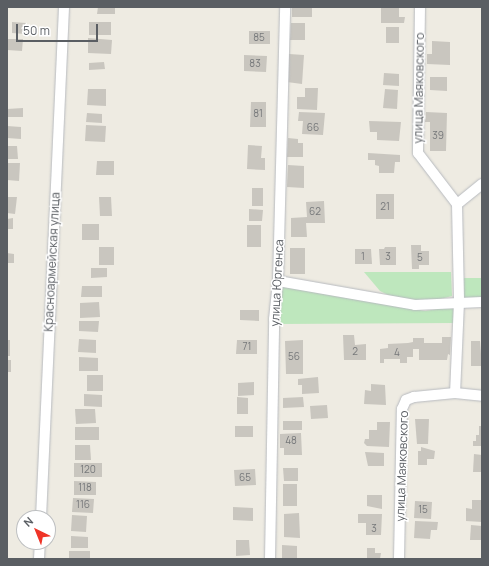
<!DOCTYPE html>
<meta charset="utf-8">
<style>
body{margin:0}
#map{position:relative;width:489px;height:566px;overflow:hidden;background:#eeebe2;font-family:Manrope,sans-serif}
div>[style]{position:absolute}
.green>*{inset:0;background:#bee7bd}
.building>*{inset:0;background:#c9c6bf}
.roads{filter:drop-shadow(0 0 1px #b7babf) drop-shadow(0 0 1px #b7babf)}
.minor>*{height:10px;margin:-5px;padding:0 5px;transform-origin:5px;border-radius:5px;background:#fff}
span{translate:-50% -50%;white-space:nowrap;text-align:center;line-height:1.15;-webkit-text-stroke:3px #fff;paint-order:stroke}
.number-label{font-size:10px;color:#76787a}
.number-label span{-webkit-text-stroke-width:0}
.street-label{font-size:12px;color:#5a5e63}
.frame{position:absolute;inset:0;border:8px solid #5a5e63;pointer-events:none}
.north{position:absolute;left:16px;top:510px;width:40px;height:40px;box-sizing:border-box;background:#fff;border:1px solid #bdbfc1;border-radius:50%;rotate:317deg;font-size:11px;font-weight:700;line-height:16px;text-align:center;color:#5a5e63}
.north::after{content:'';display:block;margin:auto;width:14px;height:18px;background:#ef3427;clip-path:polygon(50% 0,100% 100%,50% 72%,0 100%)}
.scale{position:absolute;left:16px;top:24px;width:82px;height:18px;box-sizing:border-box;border:2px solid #5a5e63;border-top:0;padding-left:5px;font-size:12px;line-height:14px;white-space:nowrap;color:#5a5e63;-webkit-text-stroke:3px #fff;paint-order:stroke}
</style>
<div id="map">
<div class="green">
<i style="clip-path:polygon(364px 272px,451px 272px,452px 296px,429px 302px,396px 299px,380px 291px)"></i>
<i style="clip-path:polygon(462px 278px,482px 278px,482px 302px,463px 302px)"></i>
<i style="clip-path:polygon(279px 286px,425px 311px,456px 306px,455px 323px,279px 324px)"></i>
</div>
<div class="building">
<i style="clip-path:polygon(98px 7px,115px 7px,115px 14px,97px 14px)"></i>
<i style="clip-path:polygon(292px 7px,312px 7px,312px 17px,292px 17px)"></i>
<i style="clip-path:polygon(381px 7px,399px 7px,399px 17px,405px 17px,404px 23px,381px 23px)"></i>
<i style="clip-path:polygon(12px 22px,26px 23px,26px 34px,12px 33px)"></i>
<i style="clip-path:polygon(89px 22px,111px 22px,111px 35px,89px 35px)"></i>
<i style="clip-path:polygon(291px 23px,305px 23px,305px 40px,290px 40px)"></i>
<i style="clip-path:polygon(386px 27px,399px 27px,399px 43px,386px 43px)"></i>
<i style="clip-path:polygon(249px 31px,270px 31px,270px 44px,249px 44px)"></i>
<i style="clip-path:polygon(88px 38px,112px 40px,111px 54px,88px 53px)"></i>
<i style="clip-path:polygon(7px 39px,23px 39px,22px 51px,7px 50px)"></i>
<i style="clip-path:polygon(432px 41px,450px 42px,450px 65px,427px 64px,427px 54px,432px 54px)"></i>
<i style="clip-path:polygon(289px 54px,304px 55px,302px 84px,287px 82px)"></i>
<i style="clip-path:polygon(244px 55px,267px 56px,266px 72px,244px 71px)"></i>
<i style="clip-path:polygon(104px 62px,105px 69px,89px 70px,89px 63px)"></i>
<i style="clip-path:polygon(384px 73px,399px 74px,399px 86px,383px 85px)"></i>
<i style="clip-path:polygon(430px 77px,447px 77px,447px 91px,430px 90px)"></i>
<i style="clip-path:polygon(305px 88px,318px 88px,317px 110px,297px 109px,297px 97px,305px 97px)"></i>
<i style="clip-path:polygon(88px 89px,106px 89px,106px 106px,87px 105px)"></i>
<i style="clip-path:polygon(385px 89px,398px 90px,397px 109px,383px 108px)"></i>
<i style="clip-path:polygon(251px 102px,266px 102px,266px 127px,250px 127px)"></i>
<i style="clip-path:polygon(23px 108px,23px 117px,7px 117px,7px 109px)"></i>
<i style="clip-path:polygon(299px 112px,325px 113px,323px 135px,302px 134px,303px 121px,298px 121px)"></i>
<i style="clip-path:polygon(426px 112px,447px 113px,446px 151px,430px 151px,430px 122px,425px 122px)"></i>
<i style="clip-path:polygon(87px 113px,102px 114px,102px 123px,86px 122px)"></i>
<i style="clip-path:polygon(369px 121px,401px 122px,399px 141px,377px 140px,377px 132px,370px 132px)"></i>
<i style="clip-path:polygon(86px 125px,106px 126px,105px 142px,85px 141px)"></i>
<i style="clip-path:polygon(7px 126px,21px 127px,21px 139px,7px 138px)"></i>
<i style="clip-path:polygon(288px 138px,298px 139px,298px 143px,303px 143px,303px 157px,287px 157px)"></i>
<i style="clip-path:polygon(248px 145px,262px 146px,261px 158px,265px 158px,265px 170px,247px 169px)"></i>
<i style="clip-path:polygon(7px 146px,17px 146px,18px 159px,7px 159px)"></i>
<i style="clip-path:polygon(368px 153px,400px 155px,400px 162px,395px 162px,394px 173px,379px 173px,379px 166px,375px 165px,375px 160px,368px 160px)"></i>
<i style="clip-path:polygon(97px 161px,114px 161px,114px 175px,96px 175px)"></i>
<i style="clip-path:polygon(7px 163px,20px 163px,19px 181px,7px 180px)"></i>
<i style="clip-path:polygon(288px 165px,304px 166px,304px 188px,287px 187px)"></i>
<i style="clip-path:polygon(252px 188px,263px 188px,263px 206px,252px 206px)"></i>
<i style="clip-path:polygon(376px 194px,394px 194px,394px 219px,376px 219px)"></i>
<i style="clip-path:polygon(7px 197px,17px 197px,15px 214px,7px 213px)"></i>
<i style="clip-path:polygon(99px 197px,111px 197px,112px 216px,100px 216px)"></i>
<i style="clip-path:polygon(324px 201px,325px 223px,306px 223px,307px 237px,291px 237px,291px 218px,307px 217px,306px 202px)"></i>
<i style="clip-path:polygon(249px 209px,263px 210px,262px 221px,249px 221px)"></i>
<i style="clip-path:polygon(13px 218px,13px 229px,7px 229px,7px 219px)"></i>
<i style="clip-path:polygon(82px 224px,99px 224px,99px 240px,82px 240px)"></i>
<i style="clip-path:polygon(247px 225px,261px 225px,261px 247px,247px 247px)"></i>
<i style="clip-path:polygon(411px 245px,421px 245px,421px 251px,429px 251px,429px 265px,419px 265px,419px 269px,412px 269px)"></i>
<i style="clip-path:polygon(99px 247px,114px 247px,114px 265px,99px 265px)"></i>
<i style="clip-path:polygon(385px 247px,396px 247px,396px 265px,380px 265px,379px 249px,384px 249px)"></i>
<i style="clip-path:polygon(290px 248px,305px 248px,305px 274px,290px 274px)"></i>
<i style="clip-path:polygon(355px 249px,371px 249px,372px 264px,355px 264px)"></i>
<i style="clip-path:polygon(7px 253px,14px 254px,14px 263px,7px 263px)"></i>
<i style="clip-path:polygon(91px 268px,107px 268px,107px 277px,91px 278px)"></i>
<i style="clip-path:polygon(82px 286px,102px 286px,102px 297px,81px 297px)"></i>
<i style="clip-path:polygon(99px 302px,100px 317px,80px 318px,80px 303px)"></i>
<i style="clip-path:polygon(240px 310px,259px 310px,259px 321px,240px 320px)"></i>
<i style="clip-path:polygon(79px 321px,99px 321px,98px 332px,79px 331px)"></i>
<i style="clip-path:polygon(343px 335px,354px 335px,355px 345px,366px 344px,366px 360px,344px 360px)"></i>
<i style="clip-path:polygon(442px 337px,451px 337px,450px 355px,448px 354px,447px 360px,419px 360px,419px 349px,413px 349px,413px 357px,407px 357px,407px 363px,400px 363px,400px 359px,384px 359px,384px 363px,380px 363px,380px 349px,388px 348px,388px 344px,408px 343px,413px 342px,413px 338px,424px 338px,424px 343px,442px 343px)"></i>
<i style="clip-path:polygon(79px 339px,96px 340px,96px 353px,78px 352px)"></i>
<i style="clip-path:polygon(7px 340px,10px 340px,10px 356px,7px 356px)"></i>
<i style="clip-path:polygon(237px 340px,257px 340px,257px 354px,236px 354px)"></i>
<i style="clip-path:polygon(303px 340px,303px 374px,286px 374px,285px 341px)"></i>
<i style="clip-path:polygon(471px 341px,480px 341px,482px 366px,471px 366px)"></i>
<i style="clip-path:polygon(79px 357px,98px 358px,98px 371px,79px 371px)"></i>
<i style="clip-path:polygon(7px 360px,11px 360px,11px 372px,7px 372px)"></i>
<i style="clip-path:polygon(87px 375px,103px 375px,103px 391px,87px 391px)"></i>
<i style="clip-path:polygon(318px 377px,319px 393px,302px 394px,302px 385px,298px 385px,298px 379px)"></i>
<i style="clip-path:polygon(254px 382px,254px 395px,238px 396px,238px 383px)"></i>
<i style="clip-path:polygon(371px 384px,385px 385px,386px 405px,364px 404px,365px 390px,371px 391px)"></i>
<i style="clip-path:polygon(84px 394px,102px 395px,102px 407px,84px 406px)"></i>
<i style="clip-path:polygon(237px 397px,248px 398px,248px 414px,237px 414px)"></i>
<i style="clip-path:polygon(303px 397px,304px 407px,283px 408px,283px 398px)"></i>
<i style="clip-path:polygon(327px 405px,328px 418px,311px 419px,310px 406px)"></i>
<i style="clip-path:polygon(75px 409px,95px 409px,96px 423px,76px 424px)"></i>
<i style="clip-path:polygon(415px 419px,429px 419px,428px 444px,417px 444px)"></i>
<i style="clip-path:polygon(283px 421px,302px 421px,302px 430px,283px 430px)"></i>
<i style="clip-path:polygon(377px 422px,390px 422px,389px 447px,367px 446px,364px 443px,365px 439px,369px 439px,369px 430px,377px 430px)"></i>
<i style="clip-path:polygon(235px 426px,253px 426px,253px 437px,235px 437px)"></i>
<i style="clip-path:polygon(479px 426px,482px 426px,482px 446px,473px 446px,473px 441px,476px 441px,476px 435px,479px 435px)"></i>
<i style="clip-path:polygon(75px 427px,99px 427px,99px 440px,75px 440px)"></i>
<i style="clip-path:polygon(301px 433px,302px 455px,284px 455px,284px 448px,280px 448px,280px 434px)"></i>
<i style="clip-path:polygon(75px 445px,90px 445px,91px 460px,75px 460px)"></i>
<i style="clip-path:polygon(421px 447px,435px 451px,434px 459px,427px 459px,427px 465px,418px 465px,418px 451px,421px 451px)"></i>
<i style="clip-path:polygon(365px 452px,384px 453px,384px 466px,368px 466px)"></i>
<i style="clip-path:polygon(474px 454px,482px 455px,482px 472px,473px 472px)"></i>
<i style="clip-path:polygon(74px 463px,102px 463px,102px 477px,74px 477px)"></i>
<i style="clip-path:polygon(283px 468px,298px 468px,298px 481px,284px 481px)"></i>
<i style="clip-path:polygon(255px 469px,256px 485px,235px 486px,234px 470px)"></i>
<i style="clip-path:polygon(74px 481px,96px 482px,96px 495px,74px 495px)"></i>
<i style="clip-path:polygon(283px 484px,297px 484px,297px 506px,283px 506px)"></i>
<i style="clip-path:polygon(367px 495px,382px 495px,382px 509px,367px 506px)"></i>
<i style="clip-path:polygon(73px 498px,94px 499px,93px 513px,72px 512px)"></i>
<i style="clip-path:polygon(472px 500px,482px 500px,482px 522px,466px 521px,466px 508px,472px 509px)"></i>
<i style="clip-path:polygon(415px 501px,432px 502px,431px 519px,414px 518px)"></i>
<i style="clip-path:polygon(233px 507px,253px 508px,253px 521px,233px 520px)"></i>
<i style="clip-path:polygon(299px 513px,300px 538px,284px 537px,284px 514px)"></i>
<i style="clip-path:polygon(358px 514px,382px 514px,381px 535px,366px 535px,366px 523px,358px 523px)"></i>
<i style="clip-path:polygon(72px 515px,87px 516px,86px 532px,71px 531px)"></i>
<i style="clip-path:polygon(415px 521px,438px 522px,437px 530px,431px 530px,430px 539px,414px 538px)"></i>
<i style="clip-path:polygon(471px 525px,482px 526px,482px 540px,470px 540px)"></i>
<i style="clip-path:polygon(71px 536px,88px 537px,88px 548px,71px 548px)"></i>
<i style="clip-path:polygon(236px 540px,249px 540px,250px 555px,236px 556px)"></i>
<i style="clip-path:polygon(282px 545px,297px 546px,297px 559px,282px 559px)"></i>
<i style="clip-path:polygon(367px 548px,375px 548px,375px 553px,381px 553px,380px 559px,367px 559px)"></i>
<i style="clip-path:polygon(69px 551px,90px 551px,90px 559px,69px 559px)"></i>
</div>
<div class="roads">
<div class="minor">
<i style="left:420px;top:7px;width:146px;rotate:90.8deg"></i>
<i style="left:418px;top:153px;width:64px;rotate:52.6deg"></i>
<i style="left:482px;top:184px;width:32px;rotate:141deg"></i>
<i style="left:457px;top:204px;width:98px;rotate:88.8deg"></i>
<i style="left:459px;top:302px;width:91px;rotate:92.5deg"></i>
<i style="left:455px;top:393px;width:27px;rotate:6deg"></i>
<i style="left:278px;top:281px;width:139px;rotate:9.9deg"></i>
<i style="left:415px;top:305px;width:67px;rotate:-2.6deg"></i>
<i style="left:41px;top:518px;width:512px;rotate:-87.42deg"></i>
<i style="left:39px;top:559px;width:17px;rotate:-87deg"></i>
<i style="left:270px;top:559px;width:240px;rotate:-89deg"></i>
<i style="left:274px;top:319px;width:38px;rotate:-84deg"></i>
<i style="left:278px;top:281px;width:274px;rotate:-88.5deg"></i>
<i style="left:399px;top:559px;width:150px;rotate:-88.9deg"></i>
<i style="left:402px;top:409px;width:10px;rotate:-66deg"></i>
<i style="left:406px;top:400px;width:9px;rotate:-21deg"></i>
<i style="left:414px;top:397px;width:41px;rotate:-5.6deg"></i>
</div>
</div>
<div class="number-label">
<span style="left:259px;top:38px">85</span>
<span style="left:255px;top:64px">83</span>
<span style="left:258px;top:114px">81</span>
<span style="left:313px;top:128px">66</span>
<span style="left:438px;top:136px">39</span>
<span style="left:385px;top:207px">21</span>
<span style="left:315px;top:212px">62</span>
<span style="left:363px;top:257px">1</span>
<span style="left:388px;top:257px">3</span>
<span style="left:420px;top:258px">5</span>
<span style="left:247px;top:347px">71</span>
<span style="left:355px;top:352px">2</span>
<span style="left:397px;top:353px">4</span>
<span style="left:294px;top:357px">56</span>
<span style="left:291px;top:441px">48</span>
<span style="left:88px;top:470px">120</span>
<span style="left:245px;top:478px">65</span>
<span style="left:85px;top:488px">118</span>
<span style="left:83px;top:505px">116</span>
<span style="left:423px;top:510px">15</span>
<span style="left:374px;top:529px">3</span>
</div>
<div class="street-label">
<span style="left:419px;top:88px;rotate:-89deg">улица Маяковского</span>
<span style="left:52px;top:262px;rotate:-87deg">Красноармейская улица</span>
<span style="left:277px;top:283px;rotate:-87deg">улица Юргенса</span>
<span style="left:402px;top:466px;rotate:-88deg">улица Маяковского</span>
</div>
<div class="frame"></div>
<div class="north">N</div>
<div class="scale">50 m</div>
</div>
